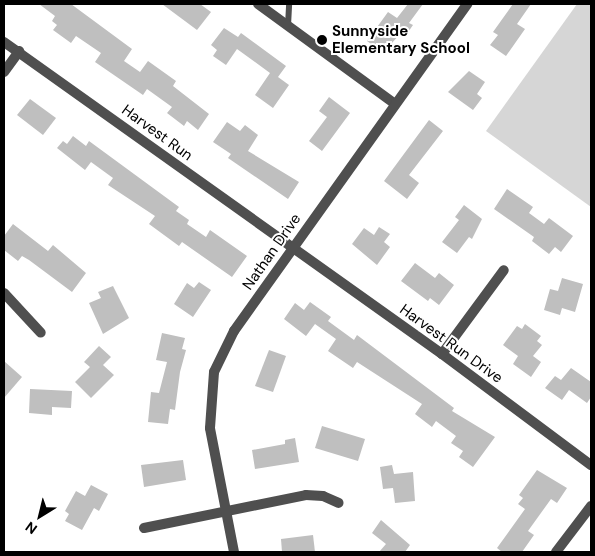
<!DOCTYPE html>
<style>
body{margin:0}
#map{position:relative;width:595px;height:556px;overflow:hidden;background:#fff;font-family:"DM Sans",sans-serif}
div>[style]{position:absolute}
.green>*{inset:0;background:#d6d6d6}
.building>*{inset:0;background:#bfbfbf}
.lane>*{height:5.5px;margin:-2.75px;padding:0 2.75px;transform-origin:2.75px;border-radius:2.75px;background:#4f4f4f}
.street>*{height:10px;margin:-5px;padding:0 5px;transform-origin:5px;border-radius:5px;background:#4f4f4f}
.dots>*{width:14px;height:14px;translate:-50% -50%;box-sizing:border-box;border:2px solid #fff;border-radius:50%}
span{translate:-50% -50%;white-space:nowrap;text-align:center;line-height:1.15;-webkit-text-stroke:4px #fff;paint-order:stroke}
.poi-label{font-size:15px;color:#000;font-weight:700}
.left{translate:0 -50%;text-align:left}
.street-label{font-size:15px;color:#000}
.frame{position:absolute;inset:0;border:5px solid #000;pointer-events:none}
.north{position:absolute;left:15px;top:491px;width:50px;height:50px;-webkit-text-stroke:4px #fff;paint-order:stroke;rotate:216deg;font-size:14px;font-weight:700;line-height:20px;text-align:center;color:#000}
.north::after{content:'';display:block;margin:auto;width:18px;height:22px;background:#000;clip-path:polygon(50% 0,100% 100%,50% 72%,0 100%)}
</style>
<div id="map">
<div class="green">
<i style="clip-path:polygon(577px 4px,591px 4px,591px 207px,486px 131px)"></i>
</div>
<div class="building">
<i style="clip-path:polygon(39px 4px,71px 4px,132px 49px,124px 61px,140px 72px,148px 61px,176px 81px,173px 86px,209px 114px,198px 130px,187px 121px,184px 126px,167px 113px,172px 107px,147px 89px,143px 95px,95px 62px,101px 53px,76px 36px,71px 43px,53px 30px,57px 25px,52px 21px,55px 16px)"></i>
<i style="clip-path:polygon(162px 4px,200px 4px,211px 12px,197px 30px)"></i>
<i style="clip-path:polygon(408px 4px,423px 4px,409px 23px,413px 25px,404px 38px,400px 34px,383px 53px,367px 41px,388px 12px,397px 18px)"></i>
<i style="clip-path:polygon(513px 4px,531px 4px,517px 24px,525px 29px,506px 56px,490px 45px,498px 35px,493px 32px)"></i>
<i style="clip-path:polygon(224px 28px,238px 37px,241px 33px,286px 66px,278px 77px,289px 85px,273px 108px,255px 95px,270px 73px,237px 49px,226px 65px,213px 56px,217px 50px,211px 45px)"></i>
<i style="clip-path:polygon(469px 71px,485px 82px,477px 94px,482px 98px,473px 110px,448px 92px)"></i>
<i style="clip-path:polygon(329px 97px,350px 113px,322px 151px,309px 141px,327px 117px,319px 111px)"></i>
<i style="clip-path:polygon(30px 99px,56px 118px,43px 135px,17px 115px)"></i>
<i style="clip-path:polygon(429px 120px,443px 131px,409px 175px,419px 183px,407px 199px,384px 181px)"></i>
<i style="clip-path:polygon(227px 122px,240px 131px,245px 125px,258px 135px,248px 151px,299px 182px,288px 199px,228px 158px,231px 154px,213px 142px)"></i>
<i style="clip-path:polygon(73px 136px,86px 146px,89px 141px,179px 207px,176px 211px,189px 220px,187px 224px,206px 237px,210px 230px,247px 256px,232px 277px,182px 242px,179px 246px,149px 224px,155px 216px,108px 185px,113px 178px,91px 162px,85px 170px,57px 148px,63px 141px,67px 144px)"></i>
<i style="clip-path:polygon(507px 189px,533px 207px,529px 213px,544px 224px,549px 218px,573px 236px,561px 252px,555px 247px,549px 254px,532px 241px,534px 237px,494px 209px)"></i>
<i style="clip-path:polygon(464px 205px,482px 219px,472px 239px,469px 237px,457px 253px,442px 242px,459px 220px,455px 217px)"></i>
<i style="clip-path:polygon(13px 224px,48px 251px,53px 245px,86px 273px,72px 292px,29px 260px,22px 256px,18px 261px,4px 250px,4px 236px)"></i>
<i style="clip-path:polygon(379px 227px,390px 234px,384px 242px,390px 247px,377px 265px,352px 244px,364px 228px,374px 235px)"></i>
<i style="clip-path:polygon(415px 263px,435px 278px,439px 273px,454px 285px,439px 305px,430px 298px,428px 301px,401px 281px)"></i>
<i style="clip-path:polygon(562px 278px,583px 284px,575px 312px,562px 308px,560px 315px,544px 310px,550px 289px,558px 291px)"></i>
<i style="clip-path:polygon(199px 282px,211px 290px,193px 317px,174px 304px,187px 283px,194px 288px)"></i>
<i style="clip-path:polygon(113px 286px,129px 318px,103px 334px,89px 303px,101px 298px,98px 292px)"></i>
<i style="clip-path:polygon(310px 302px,331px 317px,328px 321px,354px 340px,357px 335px,454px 408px,452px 411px,495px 437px,473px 467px,459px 457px,463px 451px,451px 443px,456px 436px,436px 421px,432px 427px,415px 414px,422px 404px,357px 362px,353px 368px,328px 351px,336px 339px,315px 324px,306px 336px,284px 319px,295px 303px,304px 310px)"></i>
<i style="clip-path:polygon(525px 324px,541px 336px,537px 341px,542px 345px,533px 356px,541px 362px,531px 377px,513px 364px,518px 356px,503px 345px,517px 326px,522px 329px)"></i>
<i style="clip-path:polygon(162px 333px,185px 338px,182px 349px,186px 350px,180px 372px,175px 410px,170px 409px,168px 424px,148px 422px,151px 392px,159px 393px,167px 362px,156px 360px)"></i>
<i style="clip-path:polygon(99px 346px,111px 357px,103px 365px,114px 375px,91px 398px,75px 382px,90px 367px,84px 362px)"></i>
<i style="clip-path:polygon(269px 350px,286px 356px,273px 392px,255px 386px)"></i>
<i style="clip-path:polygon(4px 361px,22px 377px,4px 398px)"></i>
<i style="clip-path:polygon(571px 368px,591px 382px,591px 397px,587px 403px,569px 390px,562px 400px,545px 388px,555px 376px,561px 380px)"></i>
<i style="clip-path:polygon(30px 389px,72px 391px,71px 408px,52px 407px,52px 415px,29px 413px)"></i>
<i style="clip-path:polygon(322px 426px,365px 439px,358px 461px,315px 448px)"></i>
<i style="clip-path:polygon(295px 438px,299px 462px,255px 469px,252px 450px,285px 444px,285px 440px)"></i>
<i style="clip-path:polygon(183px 460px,186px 480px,144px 487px,141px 465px)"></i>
<i style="clip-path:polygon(392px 465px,394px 474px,413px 472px,415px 501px,395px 503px,393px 488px,383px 489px,380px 467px)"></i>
<i style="clip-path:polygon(537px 470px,567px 488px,557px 503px,551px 499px,528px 531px,534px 535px,522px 552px,502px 552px,497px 548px,525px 509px,518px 504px,523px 498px,519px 495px)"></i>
<i style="clip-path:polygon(91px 485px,108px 494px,99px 511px,94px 508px,82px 530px,65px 521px,69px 514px,65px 511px,76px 491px,85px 496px)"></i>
<i style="clip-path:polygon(381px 520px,410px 545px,405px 552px,379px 552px,386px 544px,372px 533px)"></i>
<i style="clip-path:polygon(313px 535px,315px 552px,282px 552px,281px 539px)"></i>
</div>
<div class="lane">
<i style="left:288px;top:26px;width:22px;rotate:-87deg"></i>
</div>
<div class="street">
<i style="left:258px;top:4px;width:168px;rotate:36.1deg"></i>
<i style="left:4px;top:42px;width:538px;rotate:35.46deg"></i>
<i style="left:442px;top:354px;width:186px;rotate:36.7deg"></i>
<i style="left:4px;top:72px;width:26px;rotate:-54deg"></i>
<i style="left:4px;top:293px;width:54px;rotate:47.2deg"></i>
<i style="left:442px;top:354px;width:104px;rotate:-53.6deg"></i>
<i style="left:144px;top:528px;width:165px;rotate:-11.5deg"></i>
<i style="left:306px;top:495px;width:17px;rotate:3deg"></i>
<i style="left:323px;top:496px;width:17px;rotate:24deg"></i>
<i style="left:234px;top:552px;width:126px;rotate:-101deg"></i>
<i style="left:210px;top:428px;width:56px;rotate:-85.9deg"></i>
<i style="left:214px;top:372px;width:46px;rotate:-64deg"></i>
<i style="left:234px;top:331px;width:402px;rotate:-54.5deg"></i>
<i style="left:556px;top:552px;width:58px;rotate:-52.7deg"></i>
</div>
<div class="dots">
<i style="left:322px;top:40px;background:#000"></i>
</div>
<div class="poi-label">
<span class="left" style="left:332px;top:40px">Sunnyside<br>Elementary School</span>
</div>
<div class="street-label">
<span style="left:157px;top:133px;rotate:36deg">Harvest Run</span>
<span style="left:272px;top:252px;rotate:-55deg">Nathan Drive</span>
<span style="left:451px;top:344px;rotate:36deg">Harvest Run Drive</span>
</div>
<div class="frame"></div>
<div class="north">N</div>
</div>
